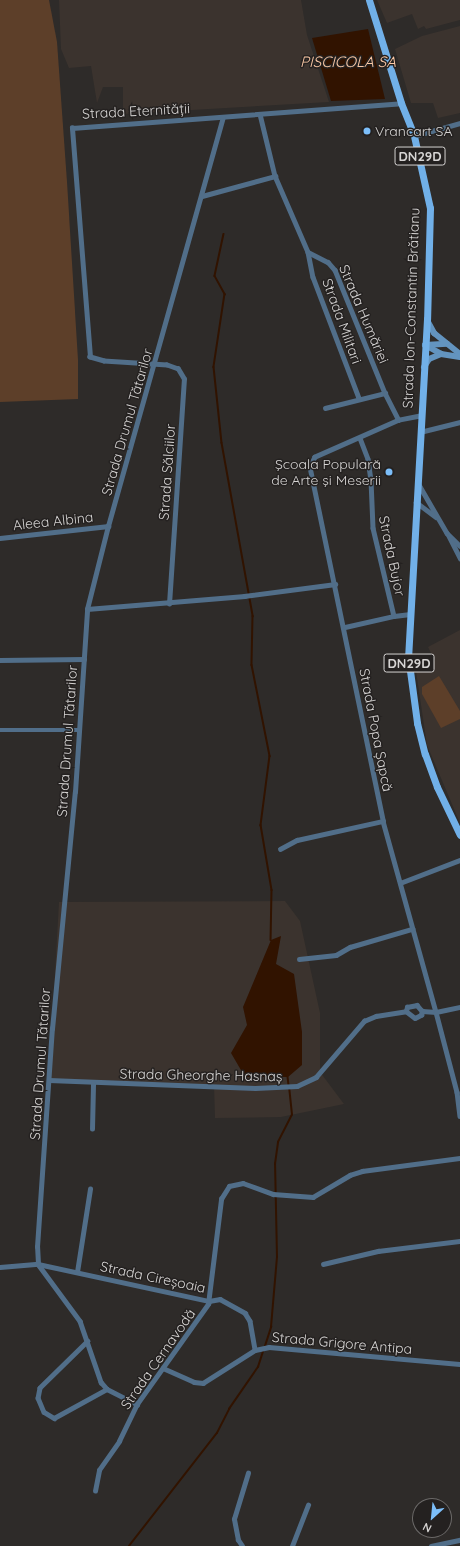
<!DOCTYPE html>
<meta charset="utf-8">
<style>
body{margin:0}
#map{position:relative;width:460px;height:1546px;overflow:hidden;background:#2e2b29;font-family:Quicksand,sans-serif}
div>[style]{position:absolute}
.built>*{inset:0;background:#3b332e}
.green>*{inset:0;background:#5d3f29}
.water>*{inset:0;background:#311300}
.stream>*{height:1.5px;margin:-0.75px;padding:0 0.75px;transform-origin:0.75px;border-radius:0.75px;background:#311300}
.street>*{height:4.5px;margin:-2.25px;padding:0 2.25px;transform-origin:2.25px;border-radius:2.25px;background:#516e89}
.secondary>*{height:6px;margin:-3px;padding:0 3px;transform-origin:3px;border-radius:3px;background:#6394bf}
.primary>*{height:7px;margin:-3.5px;padding:0 3.5px;transform-origin:3.5px;border-radius:3.5px;background:#71b0e8}
.dots>*{width:11px;height:11px;translate:-50% -50%;box-sizing:border-box;border:2px solid #242120;border-radius:50%}
span{translate:-50% -50%;white-space:nowrap;text-align:center;line-height:1.15;-webkit-text-stroke:3px #242120;paint-order:stroke}
.shield-label span{padding:1px 3px;background:#242120;border:1px solid;border-radius:3px;-webkit-text-stroke-width:0}
.shield-label{font-size:13px;color:#d6d4d3;font-weight:700}
.street-label{font-size:14px;color:#d6d4d3}
.poi-label{font-size:14px;color:#d6d4d3}
.left{translate:0 -50%;text-align:left}
.right{translate:-100% -50%;text-align:right}
.water-label{font-size:15px;color:#fcc9a6;font-style:italic}
.north{position:absolute;left:412px;top:1498px;width:40px;height:40px;box-sizing:border-box;background:#242120;border:1px solid #6b6968;border-radius:50%;rotate:207deg;font-size:11px;font-weight:700;line-height:16px;text-align:center;color:#d6d4d3}
.north::after{content:'';display:block;margin:auto;width:14px;height:18px;background:#7cbef9;clip-path:polygon(50% 0,100% 100%,50% 72%,0 100%)}
</style>
<div id="map">
<div class="built">
<i style="clip-path:polygon(59px 0,301px 0,307px 35px,329px 102px,123px 114px,123px 87px,103px 87px,97px 103px,91px 66px,69px 68px,61px 49px)"></i>
<i style="clip-path:polygon(377px 0,460px 0,460px 20px,426px 29px,424px 26px,418px 29px,412px 14px,387px 23px)"></i>
<i style="clip-path:polygon(460px 26px,460px 113px,438px 118px,433px 103px,411px 103px,395px 49px,422px 36px)"></i>
<i style="clip-path:polygon(460px 630px,460px 823px,427px 745px,416px 671px,435px 661px,428px 647px)"></i>
<i style="clip-path:polygon(285px 901px,300px 921px,320px 1013px,320px 1072px,344px 1104px,281px 1117px,215px 1118px,214px 1085px,49px 1080px,59px 902px)"></i>
</div>
<div class="green">
<i style="clip-path:polygon(0 0,49px 0,57px 42px,67px 182px,78px 360px,78px 399px,0 402px)"></i>
<i style="clip-path:polygon(439px 676px,460px 711px,460px 719px,441px 728px,422px 694px,422px 687px)"></i>
</div>
<div class="water">
<i style="clip-path:polygon(368px 29px,385px 99px,331px 101px,312px 38px)"></i>
<i style="clip-path:polygon(281px 936px,276px 964px,294px 974px,302px 1032px,302px 1065px,288px 1077px,245px 1077px,231px 1053px,247px 1025px,243px 1007px,271px 940px)"></i>
</div>
<div class="stream">
<i style="left:224px;top:234px;width:43px;rotate:102.1deg"></i>
<i style="left:215px;top:276px;width:21px;rotate:61deg"></i>
<i style="left:225px;top:294px;width:74px;rotate:98.6deg"></i>
<i style="left:214px;top:367px;width:76px;rotate:84deg"></i>
<i style="left:222px;top:443px;width:176px;rotate:79.8deg"></i>
<i style="left:253px;top:616px;width:49px;rotate:91.2deg"></i>
<i style="left:252px;top:665px;width:93px;rotate:78.8deg"></i>
<i style="left:270px;top:756px;width:70px;rotate:97.4deg"></i>
<i style="left:261px;top:825px;width:66px;rotate:80.4deg"></i>
<i style="left:272px;top:890px;width:50px;rotate:91.1deg"></i>
<i style="left:288px;top:1077px;width:8px;rotate:83deg"></i>
<i style="left:265px;top:1346px;width:20px;rotate:-72deg"></i>
<i style="left:271px;top:1327px;width:70px;rotate:-85.1deg"></i>
<i style="left:277px;top:1257px;width:93px;rotate:-91.2deg"></i>
<i style="left:275px;top:1164px;width:22px;rotate:-82deg"></i>
<i style="left:278px;top:1142px;width:30px;rotate:-63deg"></i>
<i style="left:292px;top:1115px;width:27px;rotate:-96deg"></i>
<i style="left:129px;top:1546px;width:143px;rotate:-52.1deg"></i>
<i style="left:217px;top:1433px;width:27px;rotate:-63deg"></i>
<i style="left:229px;top:1409px;width:51px;rotate:-55.4deg"></i>
<i style="left:258px;top:1367px;width:19px;rotate:-72deg"></i>
</div>
<div class="street">
<i style="left:260px;top:114px;width:64px;rotate:76.4deg"></i>
<i style="left:275px;top:176px;width:83px;rotate:66.5deg"></i>
<i style="left:308px;top:252px;width:22px;rotate:27deg"></i>
<i style="left:328px;top:262px;width:11px;rotate:49deg"></i>
<i style="left:335px;top:270px;width:133px;rotate:67.9deg"></i>
<i style="left:385px;top:393px;width:30px;rotate:63deg"></i>
<i style="left:414px;top:136px;width:48px;rotate:-15.8deg"></i>
<i style="left:202px;top:196px;width:76px;rotate:-15.3deg"></i>
<i style="left:308px;top:252px;width:25px;rotate:79deg"></i>
<i style="left:313px;top:277px;width:129px;rotate:69.2deg"></i>
<i style="left:325px;top:408px;width:62px;rotate:-14deg"></i>
<i style="left:420px;top:416px;width:21px;rotate:169deg"></i>
<i style="left:399px;top:420px;width:92px;rotate:156.2deg"></i>
<i style="left:315px;top:457px;width:11px;rotate:117deg"></i>
<i style="left:310px;top:467px;width:361px;rotate:78.3deg"></i>
<i style="left:383px;top:821px;width:198px;rotate:74.5deg"></i>
<i style="left:436px;top:1012px;width:83px;rotate:75.3deg"></i>
<i style="left:457px;top:1092px;width:24px;rotate:83deg"></i>
<i style="left:420px;top:432px;width:41px;rotate:-14deg"></i>
<i style="left:360px;top:438px;width:22px;rotate:69deg"></i>
<i style="left:368px;top:459px;width:21px;rotate:82deg"></i>
<i style="left:371px;top:480px;width:48px;rotate:87.6deg"></i>
<i style="left:373px;top:528px;width:90px;rotate:76.6deg"></i>
<i style="left:394px;top:616px;width:16px;rotate:-7deg"></i>
<i style="left:418px;top:483px;width:58px;rotate:59.9deg"></i>
<i style="left:447px;top:533px;width:18px;rotate:45deg"></i>
<i style="left:416px;top:502px;width:25px;rotate:37deg"></i>
<i style="left:449px;top:536px;width:25px;rotate:63deg"></i>
<i style="left:0;top:538px;width:109px;rotate:-6.3deg"></i>
<i style="left:169px;top:604px;width:225px;rotate:-86.2deg"></i>
<i style="left:184px;top:379px;width:12px;rotate:-121deg"></i>
<i style="left:178px;top:369px;width:12px;rotate:-160deg"></i>
<i style="left:167px;top:365px;width:63px;rotate:-176.4deg"></i>
<i style="left:104px;top:361px;width:15px;rotate:-164deg"></i>
<i style="left:90px;top:357px;width:230px;rotate:-94.5deg"></i>
<i style="left:72px;top:128px;width:330px;rotate:-4.3deg"></i>
<i style="left:87px;top:609px;width:158px;rotate:-4.7deg"></i>
<i style="left:244px;top:596px;width:92px;rotate:-7.5deg"></i>
<i style="left:345px;top:627px;width:50px;rotate:-12.7deg"></i>
<i style="left:0;top:660px;width:84px;rotate:-0.7deg"></i>
<i style="left:0;top:730px;width:78px"></i>
<i style="left:280px;top:849px;width:19px;rotate:-28deg"></i>
<i style="left:297px;top:840px;width:88px;rotate:-12.5deg"></i>
<i style="left:400px;top:883px;width:64px;rotate:-21deg"></i>
<i style="left:299px;top:959px;width:37px;rotate:-6deg"></i>
<i style="left:336px;top:955px;width:16px;rotate:-30deg"></i>
<i style="left:350px;top:947px;width:65px;rotate:-16.2deg"></i>
<i style="left:406px;top:1011px;width:4px;rotate:-76deg"></i>
<i style="left:407px;top:1007px;width:10px;rotate:-11deg"></i>
<i style="left:417px;top:1005px;width:8px;rotate:50deg"></i>
<i style="left:49px;top:1080px;width:206px;rotate:2.2deg"></i>
<i style="left:255px;top:1088px;width:42px;rotate:-2.7deg"></i>
<i style="left:297px;top:1086px;width:21px;rotate:-25deg"></i>
<i style="left:316px;top:1077px;width:74px;rotate:-49.4deg"></i>
<i style="left:364px;top:1021px;width:13px;rotate:-23deg"></i>
<i style="left:376px;top:1016px;width:30px;rotate:-9deg"></i>
<i style="left:406px;top:1011px;width:11px;rotate:38deg"></i>
<i style="left:415px;top:1018px;width:7px;rotate:-27deg"></i>
<i style="left:421px;top:1015px;width:4px;rotate:-76deg"></i>
<i style="left:422px;top:1011px;width:14px;rotate:4deg"></i>
<i style="left:436px;top:1012px;width:25px;rotate:-12deg"></i>
<i style="left:92px;top:1129px;width:45px;rotate:-88.7deg"></i>
<i style="left:38px;top:1264px;width:175px;rotate:12.2deg"></i>
<i style="left:209px;top:1301px;width:11px;rotate:-10deg"></i>
<i style="left:220px;top:1299px;width:29px;rotate:29deg"></i>
<i style="left:245px;top:1313px;width:9px;rotate:58deg"></i>
<i style="left:250px;top:1321px;width:29px;rotate:80deg"></i>
<i style="left:38px;top:1264px;width:71px;rotate:53.6deg"></i>
<i style="left:80px;top:1321px;width:65px;rotate:71deg"></i>
<i style="left:101px;top:1382px;width:9px;rotate:49deg"></i>
<i style="left:107px;top:1389px;width:34px;rotate:27deg"></i>
<i style="left:323px;top:1264px;width:57px;rotate:-13.3deg"></i>
<i style="left:378px;top:1251px;width:83px;rotate:-7deg"></i>
<i style="left:0;top:1267px;width:38px;rotate:-5deg"></i>
<i style="left:38px;top:1264px;width:17px;rotate:-93deg"></i>
<i style="left:37px;top:1247px;width:219px;rotate:-86.1deg"></i>
<i style="left:52px;top:1029px;width:238px;rotate:-84.5deg"></i>
<i style="left:75px;top:792px;width:183px;rotate:-86.2deg"></i>
<i style="left:87px;top:609px;width:86px;rotate:-75.8deg"></i>
<i style="left:108px;top:526px;width:424px;rotate:-74.3deg"></i>
<i style="left:77px;top:1272px;width:84px;rotate:-81.1deg"></i>
<i style="left:88px;top:1341px;width:67px;rotate:135.6deg"></i>
<i style="left:40px;top:1388px;width:10px;rotate:101deg"></i>
<i style="left:38px;top:1398px;width:15px;rotate:67deg"></i>
<i style="left:44px;top:1412px;width:12px;rotate:31deg"></i>
<i style="left:54px;top:1418px;width:60px;rotate:-28.7deg"></i>
<i style="left:163px;top:1368px;width:34px;rotate:24deg"></i>
<i style="left:194px;top:1382px;width:9px;rotate:6deg"></i>
<i style="left:203px;top:1383px;width:62px;rotate:-32.4deg"></i>
<i style="left:255px;top:1350px;width:14px;rotate:-12deg"></i>
<i style="left:269px;top:1347px;width:192px;rotate:5.1deg"></i>
<i style="left:95px;top:1491px;width:21px;rotate:-79deg"></i>
<i style="left:99px;top:1470px;width:35px;rotate:-55deg"></i>
<i style="left:119px;top:1441px;width:41px;rotate:-64.1deg"></i>
<i style="left:137px;top:1404px;width:123px;rotate:-54.6deg"></i>
<i style="left:208px;top:1304px;width:106px;rotate:-82.9deg"></i>
<i style="left:221px;top:1199px;width:15px;rotate:-58deg"></i>
<i style="left:229px;top:1186px;width:14px;rotate:-12deg"></i>
<i style="left:243px;top:1183px;width:32px;rotate:20deg"></i>
<i style="left:273px;top:1194px;width:40px;rotate:4.3deg"></i>
<i style="left:313px;top:1197px;width:43px;rotate:-30.7deg"></i>
<i style="left:350px;top:1175px;width:13px;rotate:-18deg"></i>
<i style="left:362px;top:1171px;width:99px;rotate:-7.6deg"></i>
<i style="left:242px;top:1546px;width:7px;rotate:-124deg"></i>
<i style="left:238px;top:1540px;width:21px;rotate:-101deg"></i>
<i style="left:234px;top:1519px;width:48px;rotate:-73.1deg"></i>
<i style="left:292px;top:1546px;width:44px;rotate:-68.7deg"></i>
<i style="left:431px;top:1546px;width:30px;rotate:-12deg"></i>
</div>
<div class="secondary">
<i style="left:428px;top:322px;width:13px;rotate:61deg"></i>
<i style="left:434px;top:333px;width:33px;rotate:39deg"></i>
<i style="left:425px;top:345px;width:18px;rotate:29deg"></i>
<i style="left:441px;top:354px;width:19px;rotate:9deg"></i>
<i style="left:425px;top:345px;width:22px;rotate:-3deg"></i>
<i style="left:424px;top:367px;width:9px;rotate:-58deg"></i>
<i style="left:429px;top:359px;width:13px;rotate:-23deg"></i>
</div>
<div class="primary">
<i style="left:369px;top:0;width:108px;rotate:72.7deg"></i>
<i style="left:401px;top:103px;width:35px;rotate:68deg"></i>
<i style="left:414px;top:136px;width:74px;rotate:77.5deg"></i>
<i style="left:430px;top:208px;width:111px;rotate:91.5deg"></i>
<i style="left:427px;top:319px;width:338px;rotate:93.2deg"></i>
<i style="left:408px;top:656px;width:68px;rotate:82.3deg"></i>
<i style="left:417px;top:723px;width:32px;rotate:76deg"></i>
<i style="left:425px;top:754px;width:35px;rotate:70deg"></i>
<i style="left:437px;top:787px;width:53px;rotate:64.4deg"></i>
</div>
<div class="dots">
<i style="left:367px;top:131px;background:#7cbef9"></i>
<i style="left:389px;top:472px;background:#7cbef9"></i>
</div>
<div class="shield-label">
<span style="left:420px;top:156px">DN29D</span>
<span style="left:409px;top:663px">DN29D</span>
</div>
<div class="street-label">
<span style="left:136px;top:111px;rotate:-3deg">Strada Eternității</span>
<span style="left:411px;top:308px;rotate:-88deg">Strada Ion-Constantin Brătianu</span>
<span style="left:364px;top:314px;rotate:67deg">Strada Humăriei</span>
<span style="left:342px;top:321px;rotate:70deg">Strada Militari</span>
<span style="left:127px;top:422px;rotate:-74deg">Strada Drumul Tătarilor</span>
<span style="left:167px;top:472px;rotate:-86deg">Strada Sălciilor</span>
<span style="left:53px;top:521px;rotate:-6deg">Aleea Albina</span>
<span style="left:392px;top:556px;rotate:78deg">Strada Bujor</span>
<span style="left:376px;top:730px;rotate:79deg">Strada Popa Șapcă</span>
<span style="left:67px;top:741px;rotate:-86deg">Strada Drumul Tătarilor</span>
<span style="left:40px;top:1064px;rotate:-86deg">Strada Drumul Tătarilor</span>
<span style="left:201px;top:1075px;rotate:1deg">Strada Gheorghe Hasnaș</span>
<span style="left:153px;top:1277px;rotate:12deg">Strada Cireșoaia</span>
<span style="left:342px;top:1343px;rotate:5deg">Strada Grigore Antipa</span>
<span style="left:158px;top:1359px;rotate:-55deg">Strada Cernavodă</span>
</div>
<div class="poi-label">
<span class="left" style="left:375px;top:131px">Vrancart SA</span>
<span class="right" style="left:381px;top:472px">Şcoala Populară<br>de Arte şi Meserii</span>
</div>
<div class="water-label">
<span style="left:348px;top:62px">PISCICOLA SA</span>
</div>
<div class="north">N</div>
</div>
